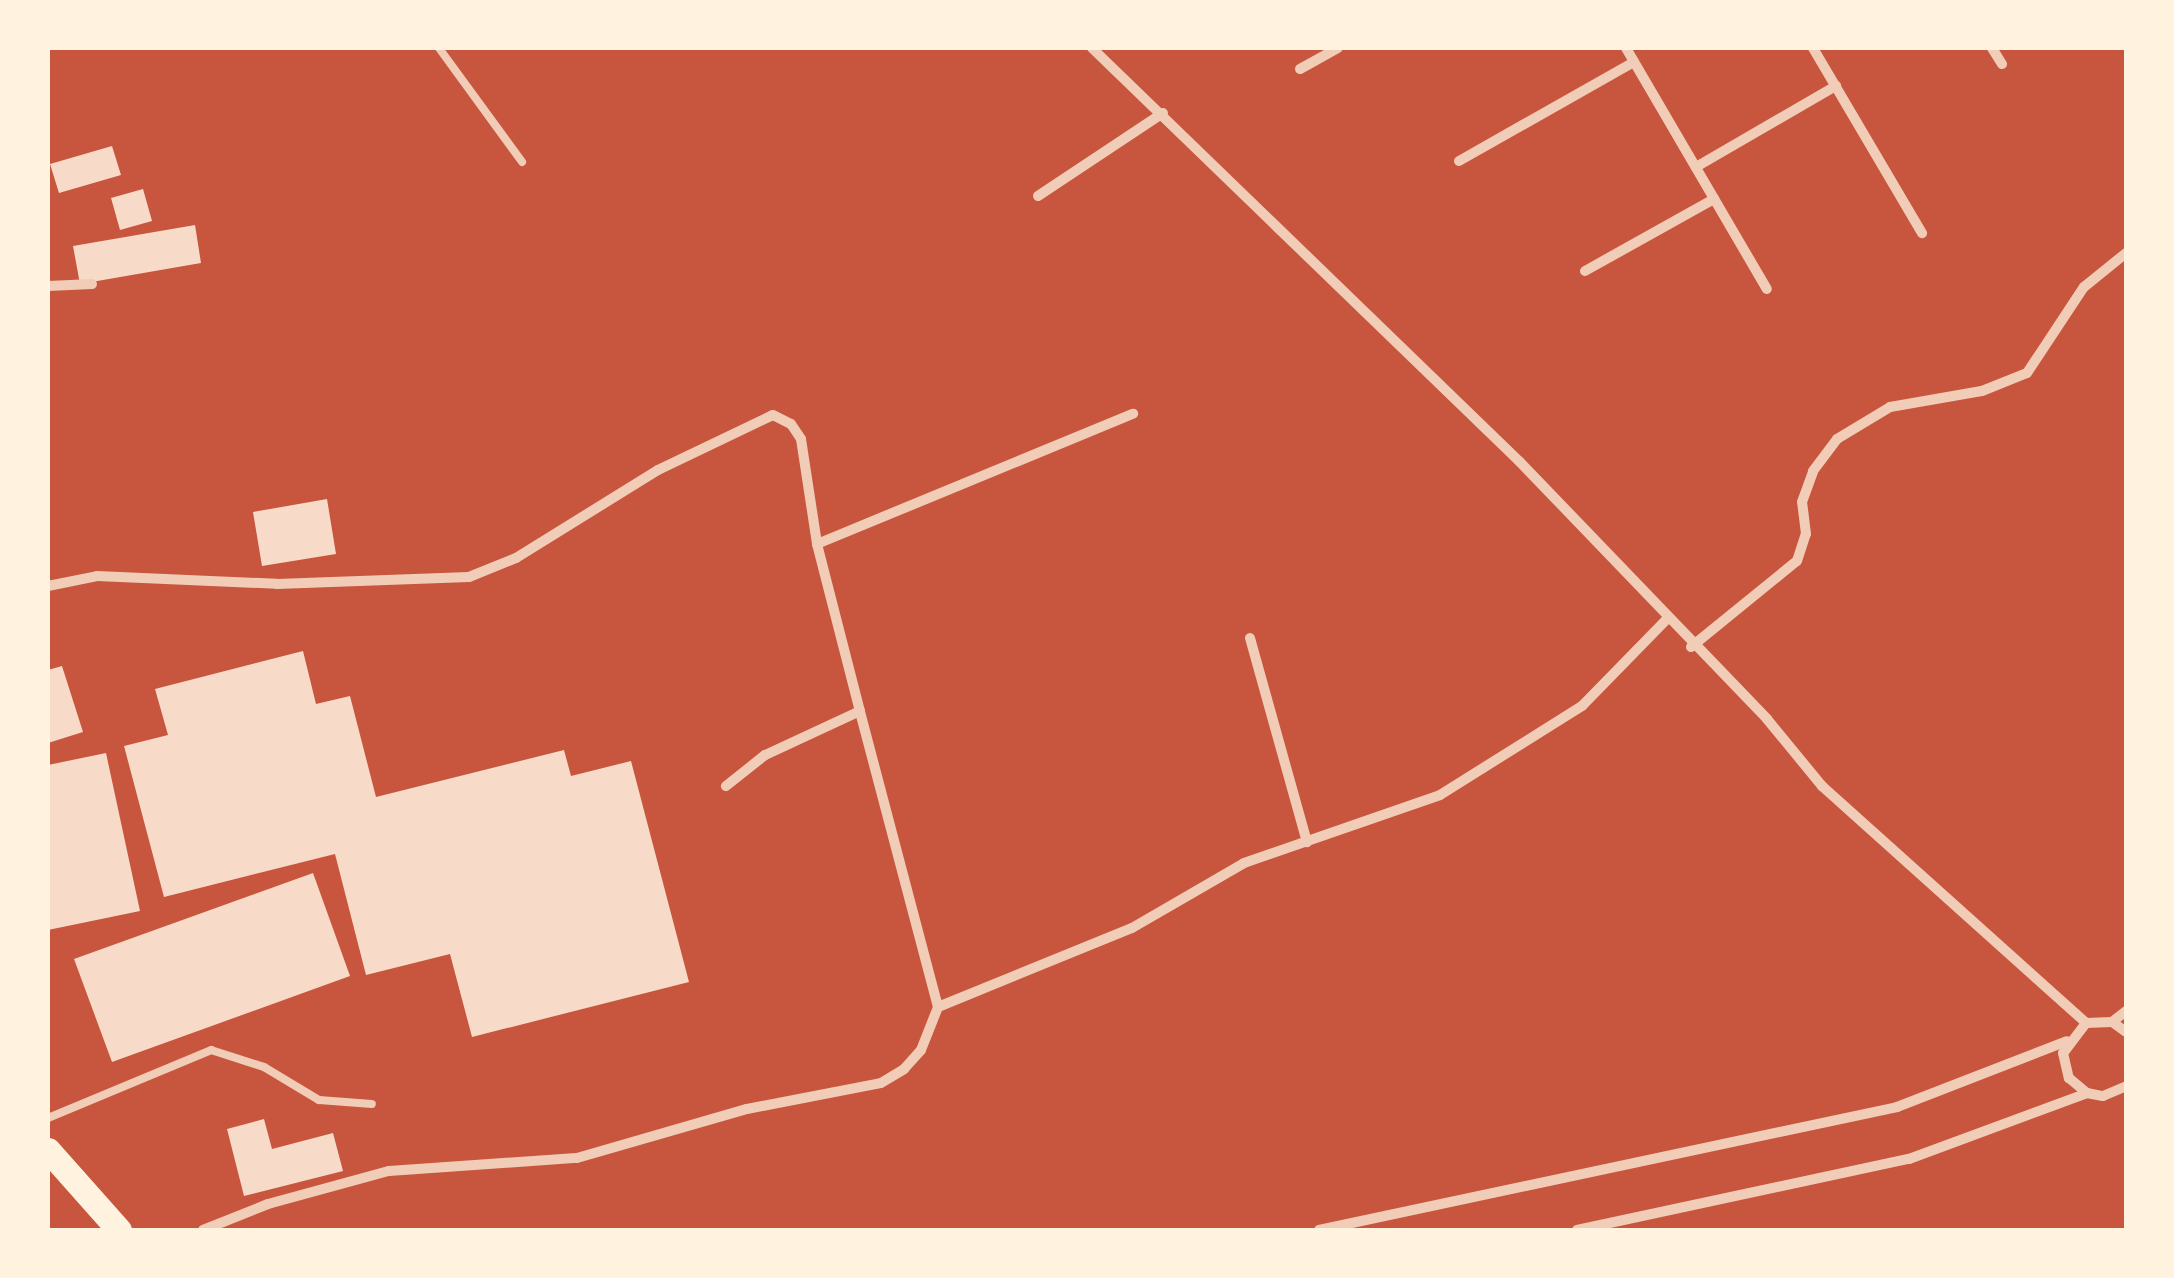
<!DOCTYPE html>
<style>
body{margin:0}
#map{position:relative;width:2174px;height:1278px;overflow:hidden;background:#c8553d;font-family:Ubuntu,sans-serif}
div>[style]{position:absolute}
.building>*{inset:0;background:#f7dbc8}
.service>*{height:8px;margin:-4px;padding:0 4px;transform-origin:4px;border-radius:4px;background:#f1ccb7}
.minor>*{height:10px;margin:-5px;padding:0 5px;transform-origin:5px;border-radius:5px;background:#f1ccb7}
.primary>*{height:25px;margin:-12.5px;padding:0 12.5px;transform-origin:12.5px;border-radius:12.5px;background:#fff3e0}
span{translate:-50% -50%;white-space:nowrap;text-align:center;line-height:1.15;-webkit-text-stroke:10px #fff3e0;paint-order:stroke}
.frame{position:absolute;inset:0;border:50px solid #fff3e0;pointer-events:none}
</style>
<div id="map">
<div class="building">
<i style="clip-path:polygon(112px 146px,121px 175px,59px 193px,50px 164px)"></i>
<i style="clip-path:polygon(143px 189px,152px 221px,120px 230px,111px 198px)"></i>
<i style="clip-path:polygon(195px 225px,201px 263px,80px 284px,73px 246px)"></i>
<i style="clip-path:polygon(327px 499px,336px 554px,262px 566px,253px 512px)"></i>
<i style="clip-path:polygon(303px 651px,316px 704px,350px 696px,376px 797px,564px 750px,571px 776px,631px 761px,689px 982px,472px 1037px,450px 954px,366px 975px,335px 854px,164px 897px,124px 746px,168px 735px,155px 689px)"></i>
<i style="clip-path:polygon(62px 666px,83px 732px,48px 743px,48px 670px)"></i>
<i style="clip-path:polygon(106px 753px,140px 911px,48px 930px,48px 765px)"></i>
<i style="clip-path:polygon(313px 873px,350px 976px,112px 1062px,74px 959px)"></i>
<i style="clip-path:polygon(264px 1119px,272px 1149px,333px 1133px,343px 1171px,244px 1196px,227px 1129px)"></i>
</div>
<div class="service">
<i style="left:439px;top:48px;width:141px;rotate:53.9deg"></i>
<i style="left:48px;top:1118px;width:177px;rotate:-22.6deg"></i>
<i style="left:211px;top:1050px;width:56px;rotate:17.8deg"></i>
<i style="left:264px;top:1067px;width:64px;rotate:31deg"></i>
<i style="left:319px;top:1100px;width:53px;rotate:4.3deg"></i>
</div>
<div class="minor">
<i style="left:1092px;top:48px;width:594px;rotate:44.05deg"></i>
<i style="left:1519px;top:461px;width:358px;rotate:46.1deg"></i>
<i style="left:1767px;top:719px;width:87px;rotate:50.6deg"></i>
<i style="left:1822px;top:786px;width:355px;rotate:41.9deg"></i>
<i style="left:1626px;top:48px;width:279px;rotate:59.7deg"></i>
<i style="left:1813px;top:48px;width:215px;rotate:59.5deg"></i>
<i style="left:1992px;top:48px;width:19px;rotate:58deg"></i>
<i style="left:1300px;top:69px;width:43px;rotate:-28.9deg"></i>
<i style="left:1459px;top:161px;width:201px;rotate:-29.5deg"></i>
<i style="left:1696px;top:167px;width:162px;rotate:-30.1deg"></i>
<i style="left:1038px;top:196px;width:150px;rotate:-33.6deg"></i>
<i style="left:1585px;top:271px;width:148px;rotate:-29.2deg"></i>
<i style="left:48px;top:286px;width:44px;rotate:-2.6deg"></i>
<i style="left:817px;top:544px;width:172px;rotate:75.6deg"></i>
<i style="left:48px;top:586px;width:50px;rotate:-11.5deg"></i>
<i style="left:97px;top:576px;width:180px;rotate:2.5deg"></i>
<i style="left:277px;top:584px;width:192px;rotate:-2.1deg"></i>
<i style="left:469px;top:577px;width:51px;rotate:-22deg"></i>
<i style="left:516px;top:558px;width:167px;rotate:-31.8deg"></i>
<i style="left:658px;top:470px;width:127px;rotate:-25.6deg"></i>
<i style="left:773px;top:415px;width:20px;rotate:27deg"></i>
<i style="left:791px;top:424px;width:18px;rotate:56deg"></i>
<i style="left:801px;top:439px;width:106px;rotate:81.3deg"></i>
<i style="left:817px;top:544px;width:342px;rotate:-22.4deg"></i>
<i style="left:1250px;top:638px;width:212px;rotate:74.4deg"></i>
<i style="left:1691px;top:647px;width:136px;rotate:-39.1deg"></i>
<i style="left:1797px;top:561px;width:28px;rotate:-72deg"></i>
<i style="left:1806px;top:534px;width:32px;rotate:-97deg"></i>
<i style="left:1802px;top:502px;width:33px;rotate:-70deg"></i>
<i style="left:1813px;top:471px;width:40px;rotate:-53deg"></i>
<i style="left:1837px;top:439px;width:62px;rotate:-31.1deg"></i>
<i style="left:1890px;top:407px;width:93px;rotate:-9.9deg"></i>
<i style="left:1982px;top:391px;width:48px;rotate:-21.8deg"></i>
<i style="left:2027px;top:373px;width:103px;rotate:-56.5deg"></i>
<i style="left:2084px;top:287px;width:54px;rotate:-39deg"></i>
<i style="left:938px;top:1007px;width:209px;rotate:-22.2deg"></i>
<i style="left:1132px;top:928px;width:129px;rotate:-30.1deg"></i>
<i style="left:1244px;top:863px;width:207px;rotate:-19.1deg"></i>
<i style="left:1440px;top:795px;width:168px;rotate:-32.1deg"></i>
<i style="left:1582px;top:706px;width:122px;rotate:-45.7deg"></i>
<i style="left:2112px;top:1022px;width:18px;rotate:-38deg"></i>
<i style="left:2126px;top:1032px;width:17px;rotate:-144deg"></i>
<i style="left:2112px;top:1022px;width:26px;rotate:178deg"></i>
<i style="left:2086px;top:1023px;width:38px;rotate:127deg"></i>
<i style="left:2063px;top:1053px;width:26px;rotate:77deg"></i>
<i style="left:2069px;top:1078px;width:23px;rotate:40deg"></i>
<i style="left:2087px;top:1093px;width:16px;rotate:11deg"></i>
<i style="left:2103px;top:1096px;width:25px;rotate:-23deg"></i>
<i style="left:203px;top:1230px;width:70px;rotate:-21.8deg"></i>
<i style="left:268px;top:1204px;width:125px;rotate:-15.3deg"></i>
<i style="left:389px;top:1171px;width:188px;rotate:-4deg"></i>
<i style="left:577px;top:1158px;width:177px;rotate:-16.1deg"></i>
<i style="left:747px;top:1109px;width:136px;rotate:-11deg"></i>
<i style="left:881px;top:1083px;width:27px;rotate:-31deg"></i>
<i style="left:904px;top:1069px;width:25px;rotate:-48deg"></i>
<i style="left:921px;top:1050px;width:46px;rotate:-68.4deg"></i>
<i style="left:938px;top:1007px;width:306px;rotate:-104.8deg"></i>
<i style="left:860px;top:711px;width:105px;rotate:155.1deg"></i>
<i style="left:765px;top:755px;width:50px;rotate:141.5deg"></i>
<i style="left:1319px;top:1230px;width:591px;rotate:-12.01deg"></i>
<i style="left:1897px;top:1107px;width:182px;rotate:-21.2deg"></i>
<i style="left:1577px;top:1230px;width:340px;rotate:-12.1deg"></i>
<i style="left:1909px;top:1159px;width:190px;rotate:-20.3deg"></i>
</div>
<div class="primary">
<i style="left:48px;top:1150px;width:107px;rotate:48.4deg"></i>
</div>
<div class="frame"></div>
</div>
